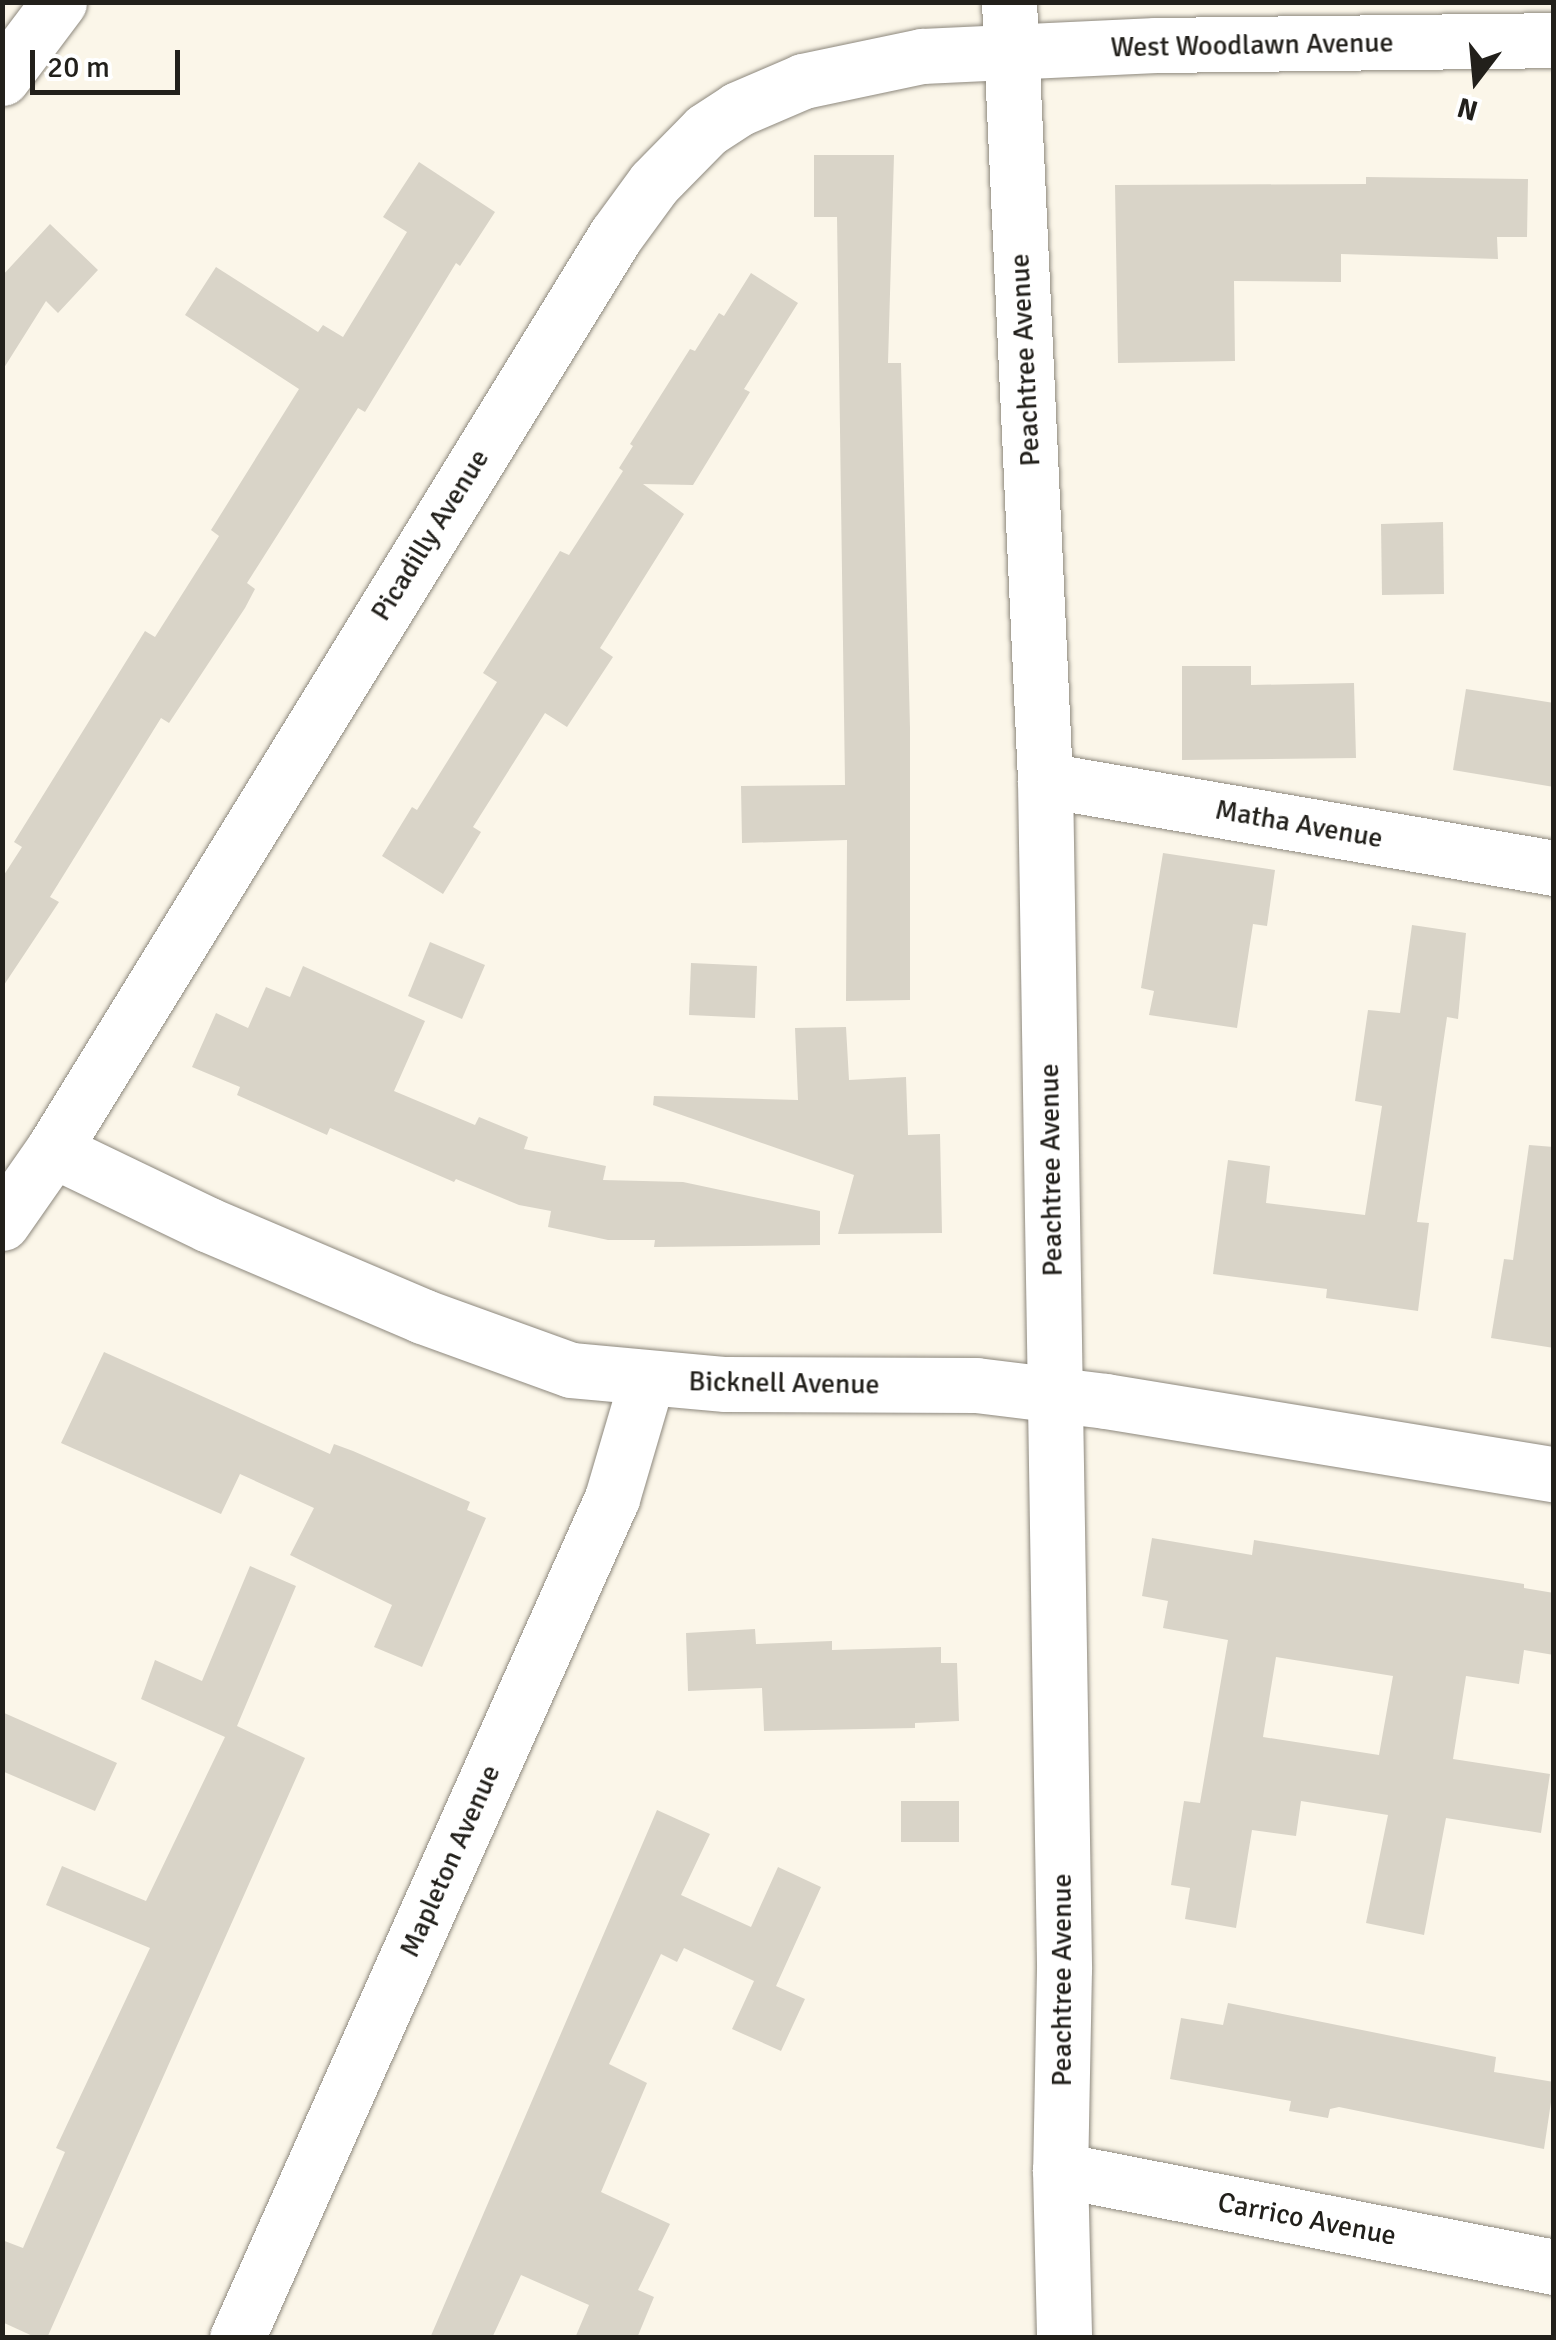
<!DOCTYPE html>
<style>
body{margin:0}
#map{position:relative;width:1556px;height:2340px;overflow:hidden;background:#fbf6e9;font-family:Signika,sans-serif}
div>[style]{position:absolute}
.building>*{inset:0;background:#d9d4c8}
.roads{filter:drop-shadow(0 0 2px #8d887d) drop-shadow(0 0 2px #8d887d)}
.minor>*{height:55px;margin:-27.5px;padding:0 27.5px;transform-origin:27.5px;border-radius:27.5px;background:#fff}
span{translate:-50% -50%;white-space:nowrap;text-align:center;line-height:1.15;-webkit-text-stroke:8px #fff;paint-order:stroke}
.street-label{font-size:28px;color:#22201b}
.frame{position:absolute;inset:0;border:5px solid #22201b;pointer-events:none}
.north{position:absolute;left:1426px;top:30px;width:100px;height:100px;-webkit-text-stroke:8px #fff;paint-order:stroke;rotate:196deg;font-size:28px;font-weight:700;line-height:40px;text-align:center;color:#22201b}
.north::after{content:'';display:block;margin:auto;width:35px;height:45px;background:#22201b;clip-path:polygon(50% 0,100% 100%,50% 72%,0 100%)}
.scale{position:absolute;left:30px;top:50px;width:150px;height:45px;box-sizing:border-box;border:5px solid #22201b;border-top:0;padding-left:12px;font-size:30px;line-height:35px;white-space:nowrap;color:#22201b;-webkit-text-stroke:8px #fff;paint-order:stroke}
</style>
<div id="map">
<div class="building">
<i style="clip-path:polygon(814px 155px,894px 155px,888px 363px,901px 363px,910px 728px,910px 1000px,846px 1001px,847px 840px,742px 843px,741px 786px,845px 785px,837px 217px,814px 217px)"></i>
<i style="clip-path:polygon(419px 162px,495px 212px,460px 266px,456px 263px,365px 412px,358px 408px,247px 583px,255px 589px,245px 608px,169px 723px,161px 718px,50px 897px,59px 902px,2px 988px,2px 878px,22px 847px,14px 842px,145px 631px,155px 637px,219px 536px,211px 530px,299px 389px,185px 315px,216px 267px,318px 332px,323px 325px,343px 337px,407px 232px,383px 217px)"></i>
<i style="clip-path:polygon(1366px 177px,1528px 179px,1527px 237px,1497px 237px,1498px 259px,1341px 254px,1341px 282px,1234px 281px,1235px 361px,1118px 363px,1115px 185px,1366px 184px)"></i>
<i style="clip-path:polygon(50px 224px,98px 270px,58px 313px,46px 301px,2px 371px,2px 276px)"></i>
<i style="clip-path:polygon(751px 273px,798px 303px,744px 389px,750px 392px,693px 485px,643px 484px,684px 514px,600px 648px,613px 657px,567px 727px,545px 713px,473px 827px,481px 832px,443px 894px,382px 856px,412px 807px,417px 810px,497px 682px,483px 673px,560px 551px,569px 555px,623px 471px,619px 468px,633px 446px,630px 444px,690px 349px,695px 351px,719px 313px,724px 316px)"></i>
<i style="clip-path:polygon(1443px 522px,1444px 594px,1382px 595px,1381px 524px)"></i>
<i style="clip-path:polygon(1182px 666px,1251px 666px,1251px 685px,1354px 683px,1356px 758px,1182px 760px)"></i>
<i style="clip-path:polygon(1466px 689px,1554px 703px,1554px 787px,1453px 770px)"></i>
<i style="clip-path:polygon(1163px 853px,1275px 870px,1267px 926px,1253px 924px,1237px 1028px,1149px 1015px,1154px 991px,1141px 988px)"></i>
<i style="clip-path:polygon(1412px 925px,1466px 933px,1458px 1019px,1447px 1017px,1417px 1222px,1429px 1223px,1418px 1311px,1326px 1298px,1327px 1289px,1213px 1274px,1228px 1160px,1270px 1166px,1266px 1203px,1365px 1215px,1382px 1106px,1355px 1101px,1368px 1010px,1400px 1013px)"></i>
<i style="clip-path:polygon(430px 942px,485px 965px,462px 1019px,408px 996px)"></i>
<i style="clip-path:polygon(691px 963px,757px 966px,755px 1018px,689px 1015px)"></i>
<i style="clip-path:polygon(303px 966px,425px 1021px,394px 1091px,475px 1125px,479px 1117px,528px 1137px,524px 1149px,606px 1166px,603px 1180px,683px 1182px,820px 1211px,820px 1245px,654px 1247px,655px 1240px,608px 1240px,548px 1227px,551px 1211px,519px 1205px,456px 1179px,454px 1182px,330px 1128px,327px 1135px,237px 1095px,240px 1087px,192px 1067px,216px 1013px,248px 1028px,266px 987px,290px 997px)"></i>
<i style="clip-path:polygon(846px 1027px,849px 1080px,906px 1077px,908px 1135px,940px 1134px,942px 1233px,838px 1234px,854px 1175px,653px 1105px,654px 1096px,798px 1100px,795px 1028px)"></i>
<i style="clip-path:polygon(1529px 1145px,1554px 1147px,1554px 1348px,1491px 1338px,1504px 1259px,1513px 1260px)"></i>
<i style="clip-path:polygon(104px 1352px,330px 1454px,334px 1444px,353px 1451px,470px 1502px,467px 1510px,486px 1518px,422px 1667px,374px 1647px,392px 1605px,290px 1555px,314px 1508px,240px 1474px,221px 1514px,61px 1443px)"></i>
<i style="clip-path:polygon(evenodd,1152px 1538px,1252px 1555px,1254px 1540px,1524px 1584px,1524px 1588px,1554px 1593px,1554px 1655px,1524px 1650px,1519px 1684px,1466px 1676px,1453px 1759px,1550px 1774px,1541px 1833px,1446px 1818px,1424px 1935px,1366px 1923px,1388px 1815px,1301px 1801px,1296px 1836px,1252px 1830px,1236px 1928px,1185px 1919px,1190px 1888px,1171px 1885px,1184px 1801px,1200px 1803px,1228px 1640px,1163px 1628px,1168px 1601px,1142px 1596px,1152px 1538px,1276px 1657px,1393px 1676px,1379px 1755px,1263px 1737px,1276px 1657px)"></i>
<i style="clip-path:polygon(250px 1566px,296px 1586px,237px 1726px,305px 1758px,47px 2338px,37px 2338px,2px 2322px,2px 2240px,23px 2248px,65px 2152px,56px 2148px,150px 1948px,46px 1905px,62px 1866px,146px 1901px,225px 1737px,141px 1699px,155px 1660px,202px 1681px)"></i>
<i style="clip-path:polygon(755px 1629px,756px 1644px,832px 1641px,832px 1650px,941px 1647px,941px 1663px,957px 1663px,959px 1721px,915px 1723px,915px 1728px,764px 1731px,762px 1688px,688px 1691px,686px 1633px)"></i>
<i style="clip-path:polygon(2px 1712px,117px 1763px,95px 1811px,2px 1771px)"></i>
<i style="clip-path:polygon(901px 1801px,959px 1801px,959px 1842px,901px 1842px)"></i>
<i style="clip-path:polygon(657px 1810px,710px 1834px,681px 1895px,751px 1927px,778px 1867px,821px 1887px,776px 1986px,805px 1999px,781px 2051px,732px 2029px,754px 1981px,684px 1948px,677px 1962px,661px 1954px,609px 2064px,647px 2083px,601px 2192px,670px 2224px,638px 2290px,654px 2297px,637px 2338px,575px 2338px,589px 2305px,521px 2275px,492px 2338px,430px 2338px)"></i>
<i style="clip-path:polygon(1228px 2003px,1496px 2057px,1494px 2072px,1554px 2082px,1544px 2149px,1339px 2107px,1330px 2109px,1328px 2118px,1289px 2111px,1291px 2101px,1170px 2079px,1181px 2018px,1223px 2025px)"></i>
</div>
<div class="roads">
<div class="minor">
<i style="left:1009px;top:2px;width:779px;rotate:87.35deg"></i>
<i style="left:1045px;top:780px;width:1189px;rotate:89.08deg"></i>
<i style="left:1064px;top:1969px;width:201px;rotate:91.1deg"></i>
<i style="left:1060px;top:2170px;width:168px;rotate:88.6deg"></i>
<i style="left:2px;top:78px;width:95px;rotate:-53.1deg"></i>
<i style="left:1045px;top:780px;width:517px;rotate:9.81deg"></i>
<i style="left:53px;top:1150px;width:173px;rotate:25.7deg"></i>
<i style="left:209px;top:1225px;width:232px;rotate:23.1deg"></i>
<i style="left:422px;top:1316px;width:158px;rotate:19.9deg"></i>
<i style="left:571px;top:1370px;width:155px;rotate:5.2deg"></i>
<i style="left:725px;top:1384px;width:251px;rotate:0.2deg"></i>
<i style="left:976px;top:1385px;width:131px;rotate:7deg"></i>
<i style="left:1106px;top:1401px;width:454px;rotate:9.3deg"></i>
<i style="left:2px;top:1223px;width:89px;rotate:-55.1deg"></i>
<i style="left:53px;top:1150px;width:1074px;rotate:-58.4deg"></i>
<i style="left:616px;top:235px;width:64px;rotate:-53.8deg"></i>
<i style="left:654px;top:183px;width:74px;rotate:-45.5deg"></i>
<i style="left:706px;top:130px;width:38px;rotate:-33deg"></i>
<i style="left:738px;top:109px;width:71px;rotate:-23.3deg"></i>
<i style="left:803px;top:81px;width:122px;rotate:-11.9deg"></i>
<i style="left:922px;top:56px;width:234px;rotate:-2.7deg"></i>
<i style="left:1156px;top:45px;width:398px;rotate:-0.7deg"></i>
<i style="left:1060px;top:2170px;width:503px;rotate:11.11deg"></i>
<i style="left:237px;top:2338px;width:920px;rotate:-65.94deg"></i>
<i style="left:612px;top:1498px;width:124px;rotate:-73.6deg"></i>
</div>
</div>
<div class="street-label">
<span style="left:1252px;top:45px;rotate:-1deg">West Woodlawn Avenue</span>
<span style="left:1025px;top:360px;rotate:-93deg">Peachtree Avenue</span>
<span style="left:430px;top:535px;rotate:-58deg">Picadilly Avenue</span>
<span style="left:1299px;top:824px;rotate:10deg">Matha Avenue</span>
<span style="left:1051px;top:1170px;rotate:-91deg">Peachtree Avenue</span>
<span style="left:784px;top:1383px;rotate:1deg">Bicknell Avenue</span>
<span style="left:450px;top:1861px;rotate:-66deg">Mapleton Avenue</span>
<span style="left:1062px;top:1980px;rotate:-90deg">Peachtree Avenue</span>
<span style="left:1307px;top:2219px;rotate:11deg">Carrico Avenue</span>
</div>
<div class="frame"></div>
<div class="north">N</div>
<div class="scale">20 m</div>
</div>
